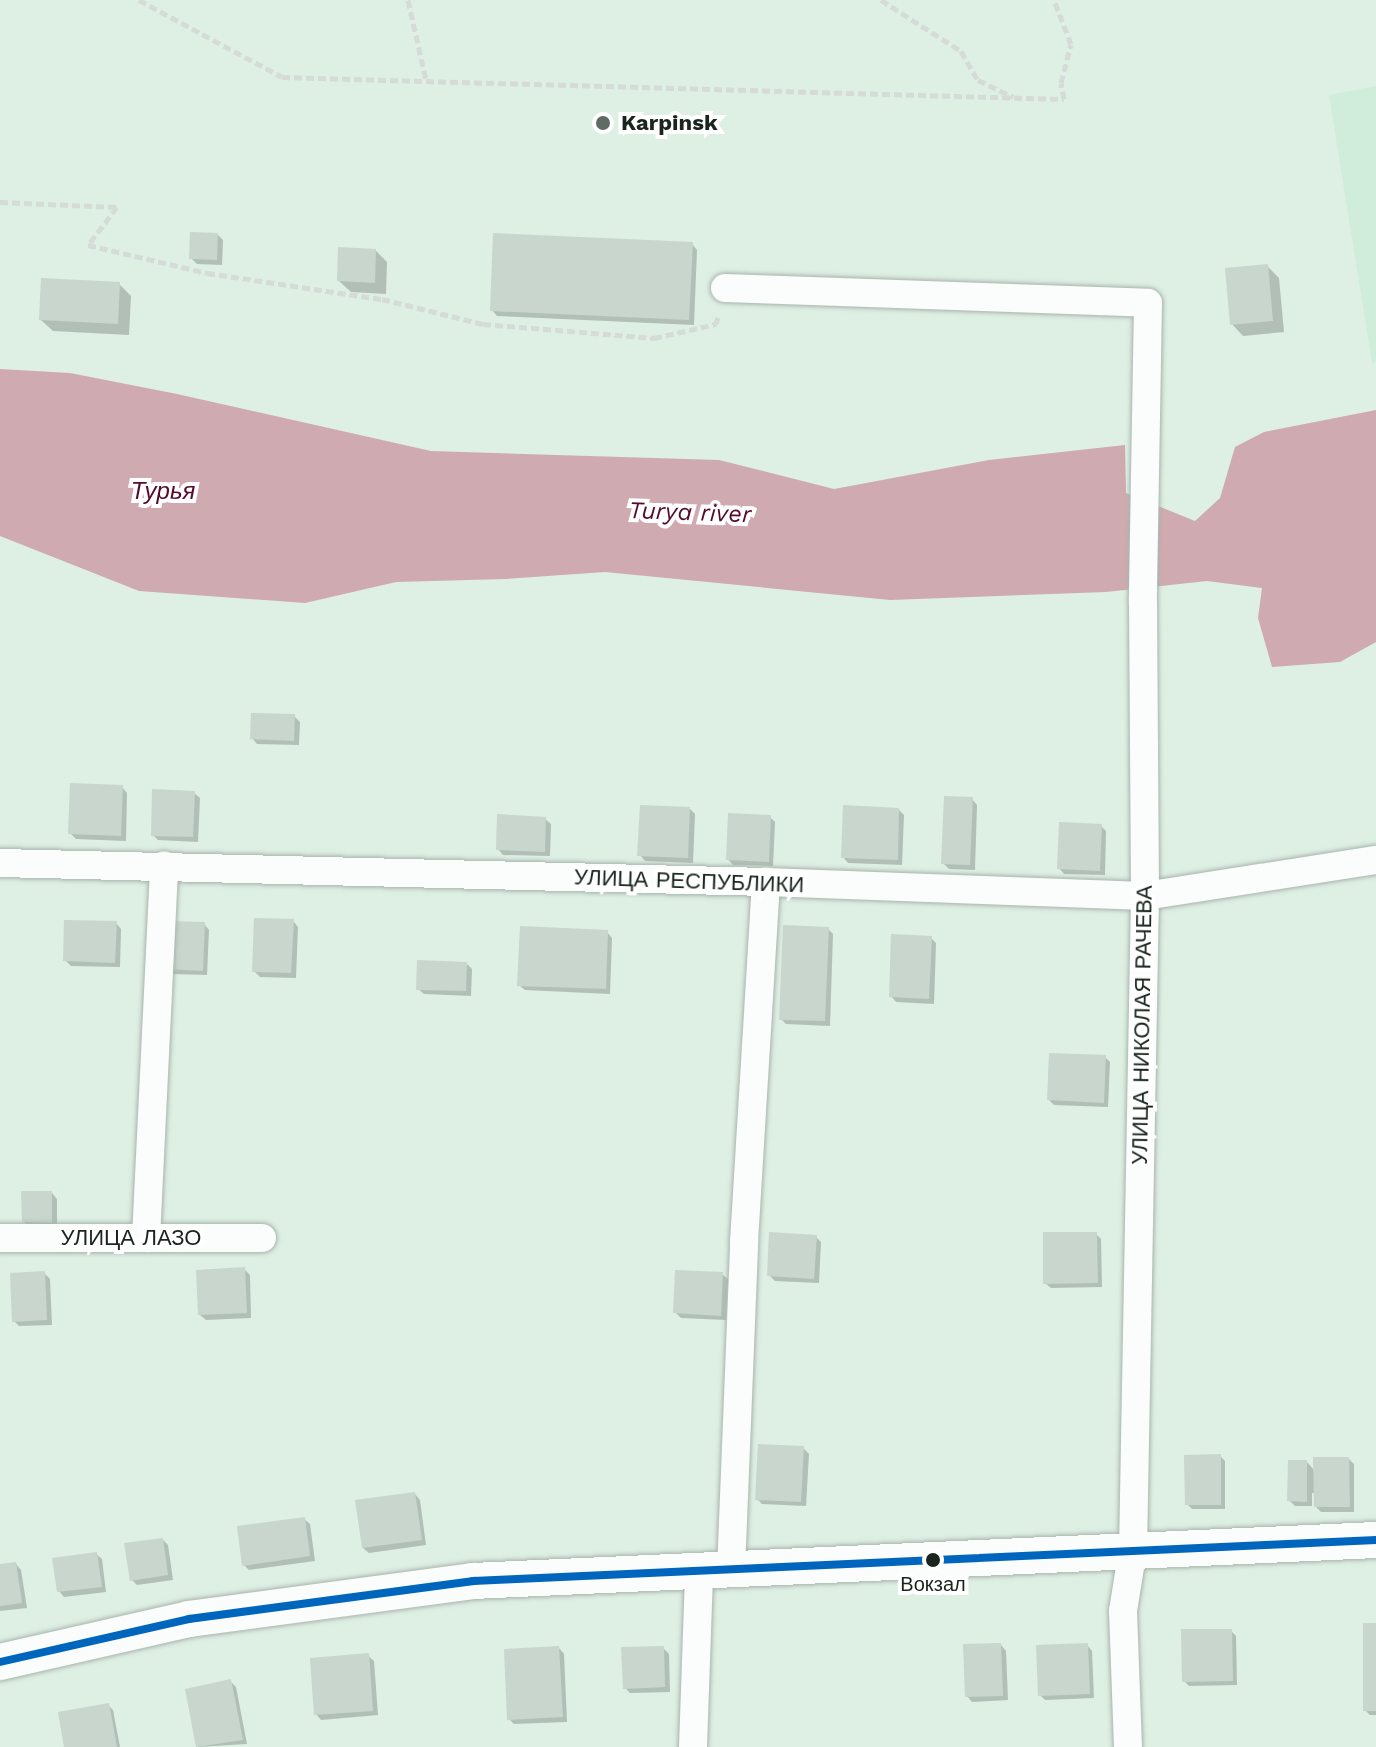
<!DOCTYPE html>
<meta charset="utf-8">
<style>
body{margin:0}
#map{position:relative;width:1376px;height:1747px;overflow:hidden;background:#deefe4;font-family:"Work Sans",sans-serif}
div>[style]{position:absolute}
.built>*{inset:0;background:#d0eddb}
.water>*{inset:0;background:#cfaab1}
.shadow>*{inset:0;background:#0003}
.building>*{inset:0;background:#c8d6cd}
.path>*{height:5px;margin-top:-2.5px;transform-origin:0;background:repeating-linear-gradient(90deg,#d5dbd7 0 8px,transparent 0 12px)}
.roads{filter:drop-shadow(0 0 2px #a8b5ad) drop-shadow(0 0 2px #a8b5ad)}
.minor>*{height:28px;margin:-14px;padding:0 14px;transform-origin:14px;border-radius:14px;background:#fafdfb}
.tertiary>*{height:36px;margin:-18px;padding:0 18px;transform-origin:18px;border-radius:18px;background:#fafdfb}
.bus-1>*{height:8px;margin:-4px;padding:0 4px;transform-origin:4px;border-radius:4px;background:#0065bd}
.dots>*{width:22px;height:22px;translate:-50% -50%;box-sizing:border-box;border:4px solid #fff;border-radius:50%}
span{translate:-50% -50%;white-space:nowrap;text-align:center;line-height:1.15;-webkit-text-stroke:8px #fff;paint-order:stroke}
.bus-label{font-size:20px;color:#19251e}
.poi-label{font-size:22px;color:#19251e;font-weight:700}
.left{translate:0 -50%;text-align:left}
.street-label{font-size:22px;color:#19251e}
.water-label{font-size:24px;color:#550b29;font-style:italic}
</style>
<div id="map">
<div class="built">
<i style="clip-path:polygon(1376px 86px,1376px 362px,1372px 363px,1329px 95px)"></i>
</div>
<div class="water">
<i style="clip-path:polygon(0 369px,70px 373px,177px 394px,431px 451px,719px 460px,834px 489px,989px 460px,1125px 445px,1126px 493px,1195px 521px,1220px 498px,1235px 447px,1264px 432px,1376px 410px,1376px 642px,1340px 662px,1272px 667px,1258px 618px,1262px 588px,1207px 581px,1106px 592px,890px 600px,605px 572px,505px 579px,396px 582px,305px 603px,139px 591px,0 536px)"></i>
</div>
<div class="shadow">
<i style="clip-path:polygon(218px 235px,223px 240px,222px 265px,197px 264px,191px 258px)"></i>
<i style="clip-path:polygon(692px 244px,697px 250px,694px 325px,497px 316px,492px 310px)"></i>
<i style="clip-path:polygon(375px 250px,387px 262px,386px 294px,351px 292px,339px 281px)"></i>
<i style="clip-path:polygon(1267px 266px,1279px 278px,1284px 332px,1243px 336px,1232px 324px)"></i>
<i style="clip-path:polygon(119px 284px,131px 296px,129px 335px,53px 331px,41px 320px)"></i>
<i style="clip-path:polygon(294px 716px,300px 722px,299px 745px,257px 744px,252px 738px)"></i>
<i style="clip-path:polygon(122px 787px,127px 793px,126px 841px,76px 839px,70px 833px)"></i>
<i style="clip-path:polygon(194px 793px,200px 798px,198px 842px,158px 840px,153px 835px)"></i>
<i style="clip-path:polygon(972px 799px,977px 805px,975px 870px,949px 869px,943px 863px)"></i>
<i style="clip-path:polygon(690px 809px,695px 814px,693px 863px,645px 861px,640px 855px)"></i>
<i style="clip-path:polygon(899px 810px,904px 815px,902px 865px,848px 863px,843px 857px)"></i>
<i style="clip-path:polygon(770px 817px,775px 822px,773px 866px,733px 865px,728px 859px)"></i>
<i style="clip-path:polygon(545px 819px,551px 824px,550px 856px,503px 855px,498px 849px)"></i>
<i style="clip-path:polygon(1101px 826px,1106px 831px,1105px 875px,1064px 874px,1059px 868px)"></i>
<i style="clip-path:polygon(293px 921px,298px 927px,296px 978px,260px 977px,254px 971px)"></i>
<i style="clip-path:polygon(116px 923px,121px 929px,120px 967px,71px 966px,65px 960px)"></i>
<i style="clip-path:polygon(204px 924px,209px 930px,207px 975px,172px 974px,167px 968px)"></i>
<i style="clip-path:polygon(828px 929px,833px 934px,830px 1026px,786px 1024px,781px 1019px)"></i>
<i style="clip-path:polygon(607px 932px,612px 938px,610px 994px,525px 990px,519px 985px)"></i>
<i style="clip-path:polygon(931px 938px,936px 943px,934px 1004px,896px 1002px,891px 996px)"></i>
<i style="clip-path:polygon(467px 964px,472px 969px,471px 996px,424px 994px,418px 989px)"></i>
<i style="clip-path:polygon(1105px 1057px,1110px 1062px,1108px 1107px,1054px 1105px,1049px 1100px)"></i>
<i style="clip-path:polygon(52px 1193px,57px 1199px,57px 1227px,29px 1227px,24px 1222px)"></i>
<i style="clip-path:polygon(1096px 1234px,1101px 1239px,1102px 1287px,1051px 1288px,1045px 1283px)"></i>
<i style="clip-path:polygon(816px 1237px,821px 1242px,819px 1283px,775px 1281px,769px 1275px)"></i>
<i style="clip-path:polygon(244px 1269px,250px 1275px,251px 1318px,206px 1320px,200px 1315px)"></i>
<i style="clip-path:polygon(45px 1274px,50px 1279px,52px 1325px,19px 1326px,14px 1321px)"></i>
<i style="clip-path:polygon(722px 1274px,728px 1279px,726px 1320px,681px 1318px,675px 1312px)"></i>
<i style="clip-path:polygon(803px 1448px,809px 1454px,806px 1506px,762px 1504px,757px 1499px)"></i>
<i style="clip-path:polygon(1220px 1456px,1225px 1461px,1225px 1509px,1192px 1509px,1187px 1504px)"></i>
<i style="clip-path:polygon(1349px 1459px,1354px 1464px,1354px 1512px,1321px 1512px,1316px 1507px,1316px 1493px,1312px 1493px,1312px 1506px,1295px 1506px,1289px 1500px,1307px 1462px,1315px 1471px)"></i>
<i style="clip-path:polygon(415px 1494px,420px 1500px,426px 1545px,369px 1553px,363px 1548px)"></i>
<i style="clip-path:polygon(304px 1519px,310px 1524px,315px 1561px,249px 1570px,244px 1565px)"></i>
<i style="clip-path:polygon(163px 1540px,168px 1545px,173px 1580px,137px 1585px,132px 1580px)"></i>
<i style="clip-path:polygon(96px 1554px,102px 1559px,106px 1592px,64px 1597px,59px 1591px)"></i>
<i style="clip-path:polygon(16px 1564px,21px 1570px,27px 1608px,0 1611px,0 1567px)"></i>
<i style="clip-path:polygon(1376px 1625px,1376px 1715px,1370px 1715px,1365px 1710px)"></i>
<i style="clip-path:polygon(1231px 1631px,1236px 1636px,1237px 1685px,1189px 1686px,1184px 1681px)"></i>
<i style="clip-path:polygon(1001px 1645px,1006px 1651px,1008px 1700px,972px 1702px,967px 1696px)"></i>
<i style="clip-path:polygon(1087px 1645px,1092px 1651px,1094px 1698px,1045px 1700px,1040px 1695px)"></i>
<i style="clip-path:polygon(559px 1648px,564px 1654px,567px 1722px,514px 1724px,509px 1719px)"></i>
<i style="clip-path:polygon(663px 1648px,669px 1654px,670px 1692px,630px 1693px,625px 1688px)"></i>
<i style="clip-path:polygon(368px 1656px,374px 1661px,378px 1715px,321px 1720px,316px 1714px)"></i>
<i style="clip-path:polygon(231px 1682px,236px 1687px,247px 1744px,198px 1747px,187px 1690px)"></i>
<i style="clip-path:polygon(108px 1705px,113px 1710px,120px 1747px,66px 1747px)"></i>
</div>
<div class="building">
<i style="clip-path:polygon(190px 232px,218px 233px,217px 260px,189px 259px)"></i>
<i style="clip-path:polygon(493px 233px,693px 242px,689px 320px,490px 311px)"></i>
<i style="clip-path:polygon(338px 247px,376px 249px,375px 283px,337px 281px)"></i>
<i style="clip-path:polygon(1268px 264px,1273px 321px,1230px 325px,1225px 268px)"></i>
<i style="clip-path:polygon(41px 278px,120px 282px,118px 324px,39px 320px)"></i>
<i style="clip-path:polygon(251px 713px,295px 714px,294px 741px,250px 739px)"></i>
<i style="clip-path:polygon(70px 783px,123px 785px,121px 836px,68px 834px)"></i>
<i style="clip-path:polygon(152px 789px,195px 791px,193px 837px,151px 836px)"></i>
<i style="clip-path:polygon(944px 796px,973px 797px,970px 865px,941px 864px)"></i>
<i style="clip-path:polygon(640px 805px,690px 807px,688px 858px,637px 856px)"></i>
<i style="clip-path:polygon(843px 805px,899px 808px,898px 860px,841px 858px)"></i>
<i style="clip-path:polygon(728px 813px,771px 815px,769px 862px,726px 860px)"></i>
<i style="clip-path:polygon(497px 814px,546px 817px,545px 852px,496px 850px)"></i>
<i style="clip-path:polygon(1059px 822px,1102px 824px,1100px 871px,1057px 869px)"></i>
<i style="clip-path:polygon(254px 918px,294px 919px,291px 973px,252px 972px)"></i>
<i style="clip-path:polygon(64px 920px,117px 921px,115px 963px,63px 961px)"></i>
<i style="clip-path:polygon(167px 921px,205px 922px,203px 971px,165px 969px)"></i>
<i style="clip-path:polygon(783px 925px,829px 927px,825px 1021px,779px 1020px)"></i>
<i style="clip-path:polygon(520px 926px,608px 930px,606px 989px,517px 986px)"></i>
<i style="clip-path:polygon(891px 934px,932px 936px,929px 999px,889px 997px)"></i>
<i style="clip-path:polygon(417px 960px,467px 962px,466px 991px,416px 990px)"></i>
<i style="clip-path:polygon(1049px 1053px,1106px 1055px,1104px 1103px,1047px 1100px)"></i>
<i style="clip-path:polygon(21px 1191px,52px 1191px,52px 1223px,22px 1222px)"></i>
<i style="clip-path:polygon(769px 1232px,817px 1235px,814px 1279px,767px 1276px)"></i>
<i style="clip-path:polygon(1043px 1232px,1097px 1232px,1098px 1283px,1043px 1284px)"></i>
<i style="clip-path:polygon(245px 1267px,247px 1313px,198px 1315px,196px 1270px)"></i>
<i style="clip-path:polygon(675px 1270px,723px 1272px,721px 1316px,673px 1313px)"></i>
<i style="clip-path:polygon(45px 1271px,47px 1320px,12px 1322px,10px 1273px)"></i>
<i style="clip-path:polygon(758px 1444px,804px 1446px,801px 1502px,755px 1500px)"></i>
<i style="clip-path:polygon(1221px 1454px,1221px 1505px,1185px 1505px,1184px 1455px)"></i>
<i style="clip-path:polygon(1313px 1457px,1349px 1457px,1350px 1507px,1314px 1507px)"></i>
<i style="clip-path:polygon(1288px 1460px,1307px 1460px,1307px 1502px,1287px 1501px)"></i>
<i style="clip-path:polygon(415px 1492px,422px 1540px,362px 1548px,355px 1500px)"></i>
<i style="clip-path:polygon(305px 1517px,310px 1556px,242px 1566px,237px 1526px)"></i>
<i style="clip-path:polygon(163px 1538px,168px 1575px,130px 1581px,124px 1543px)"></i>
<i style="clip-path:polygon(97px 1552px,102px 1587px,57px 1592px,52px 1558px)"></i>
<i style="clip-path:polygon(16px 1562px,22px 1603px,0 1606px,0 1564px)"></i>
<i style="clip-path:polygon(1363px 1623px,1376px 1623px,1376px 1711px,1363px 1711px)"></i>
<i style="clip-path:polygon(1181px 1629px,1232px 1629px,1233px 1681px,1182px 1682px)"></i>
<i style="clip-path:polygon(1001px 1643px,1003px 1696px,965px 1697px,963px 1644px)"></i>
<i style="clip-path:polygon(1088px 1643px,1090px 1694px,1038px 1696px,1036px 1645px)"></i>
<i style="clip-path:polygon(559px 1646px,563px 1717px,507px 1720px,504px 1649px)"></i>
<i style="clip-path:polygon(664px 1646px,665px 1687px,623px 1689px,621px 1647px)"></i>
<i style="clip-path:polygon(369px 1653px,373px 1711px,314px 1715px,310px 1658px)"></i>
<i style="clip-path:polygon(231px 1679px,243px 1740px,196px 1747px,185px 1689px)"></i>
<i style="clip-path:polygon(109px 1703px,117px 1747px,64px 1747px,58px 1712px)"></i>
</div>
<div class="path">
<i style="left:139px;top:0;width:162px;rotate:28.3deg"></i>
<i style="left:282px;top:77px;width:782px;rotate:1.61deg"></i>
<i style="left:1064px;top:99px;width:16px;rotate:-101deg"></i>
<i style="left:1061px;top:83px;width:40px;rotate:-75.6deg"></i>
<i style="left:1071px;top:44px;width:47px;rotate:-111.1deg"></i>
<i style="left:408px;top:0;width:82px;rotate:77.3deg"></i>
<i style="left:881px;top:0;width:95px;rotate:32.5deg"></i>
<i style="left:961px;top:51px;width:34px;rotate:60deg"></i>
<i style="left:978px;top:80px;width:39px;rotate:26deg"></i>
<i style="left:0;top:202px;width:117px;rotate:2.4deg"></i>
<i style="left:117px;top:207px;width:48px;rotate:127.3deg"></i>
<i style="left:88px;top:245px;width:122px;rotate:13.2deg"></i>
<i style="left:207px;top:273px;width:177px;rotate:8.5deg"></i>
<i style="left:382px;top:299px;width:104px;rotate:13.9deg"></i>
<i style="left:483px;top:324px;width:172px;rotate:4.7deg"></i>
<i style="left:654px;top:338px;width:64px;rotate:-12.7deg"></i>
<i style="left:716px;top:324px;width:7px;rotate:-74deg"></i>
</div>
<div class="roads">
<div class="minor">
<i style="left:725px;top:288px;width:423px;rotate:2deg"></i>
<i style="left:1148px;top:303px;width:300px;rotate:91deg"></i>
<i style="left:1143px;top:603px;width:293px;rotate:89.6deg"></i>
<i style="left:1145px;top:896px;width:653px;rotate:91.05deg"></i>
<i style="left:1133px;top:1549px;width:63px;rotate:99.2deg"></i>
<i style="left:1123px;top:1611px;width:136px;rotate:87.9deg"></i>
<i style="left:0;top:863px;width:766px;rotate:1.42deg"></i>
<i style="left:766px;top:882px;width:379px;rotate:2.1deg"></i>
<i style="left:1145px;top:896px;width:234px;rotate:-8.9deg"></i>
<i style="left:0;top:1238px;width:262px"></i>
<i style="left:146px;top:1238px;width:373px;rotate:-87.2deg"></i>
<i style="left:731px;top:1571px;width:329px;rotate:-87.7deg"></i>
<i style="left:744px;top:1242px;width:361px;rotate:-86.5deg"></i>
<i style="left:693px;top:1747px;width:175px;rotate:-88deg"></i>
</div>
<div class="tertiary">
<i style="left:0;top:1662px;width:194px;rotate:-12.8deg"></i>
<i style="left:189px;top:1619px;width:287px;rotate:-7.6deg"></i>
<i style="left:473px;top:1581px;width:904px;rotate:-2.6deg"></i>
</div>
</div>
<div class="bus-1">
<i style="left:0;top:1662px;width:194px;rotate:-12.8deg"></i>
<i style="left:189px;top:1619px;width:287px;rotate:-7.6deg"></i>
<i style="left:473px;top:1581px;width:904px;rotate:-2.6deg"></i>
</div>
<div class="dots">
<i style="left:603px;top:123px;background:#5e6c63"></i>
<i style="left:933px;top:1560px;background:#19251e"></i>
</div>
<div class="bus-label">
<span style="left:933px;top:1584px">Вокзал</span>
</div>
<div class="poi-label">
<span class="left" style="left:621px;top:123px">Karpinsk</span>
</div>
<div class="street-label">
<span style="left:689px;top:881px;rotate:2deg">УЛИЦА РЕСПУБЛИКИ</span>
<span style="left:1142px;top:1025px;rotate:-89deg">УЛИЦА НИКОЛАЯ РАЧЕВА</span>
<span style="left:131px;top:1238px">УЛИЦА ЛАЗО</span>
</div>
<div class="water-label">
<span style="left:163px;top:492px">Турья</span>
<span style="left:690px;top:513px;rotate:2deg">Turya river</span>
</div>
</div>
